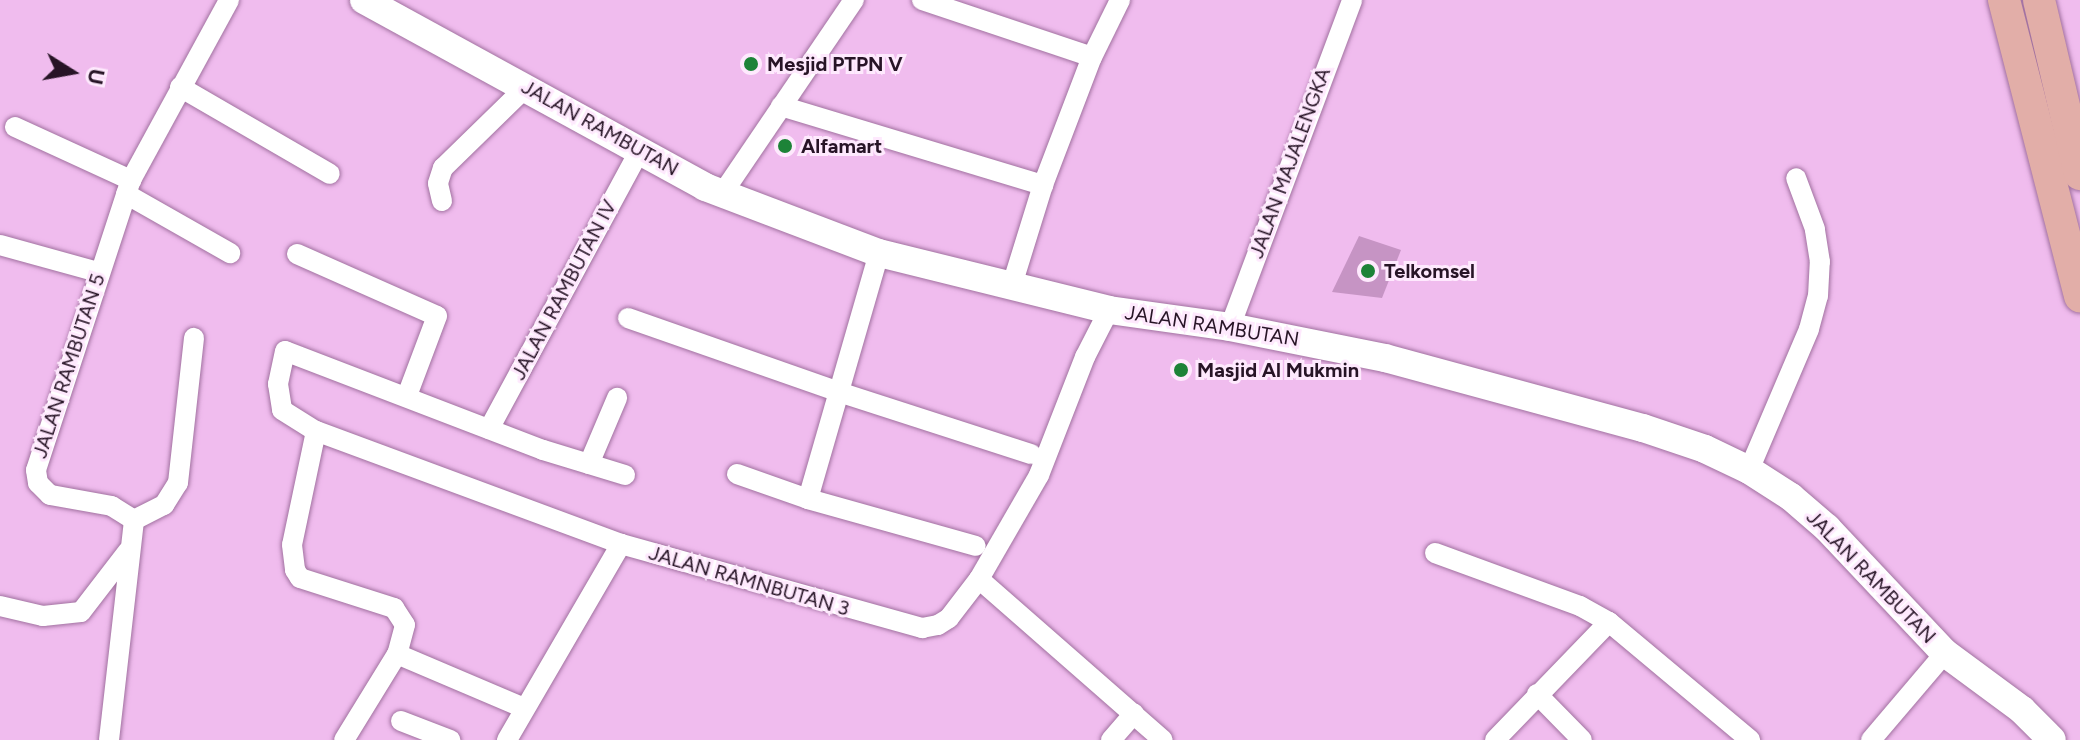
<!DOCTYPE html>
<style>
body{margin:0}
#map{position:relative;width:2080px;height:740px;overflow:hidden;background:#f0bcee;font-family:Figtree,sans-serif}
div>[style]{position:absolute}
.building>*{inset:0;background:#c694c4}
.roads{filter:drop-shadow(0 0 2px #a171a0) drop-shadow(0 0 2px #a171a0)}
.street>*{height:20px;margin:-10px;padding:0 10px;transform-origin:10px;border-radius:10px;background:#fff}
.secondary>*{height:28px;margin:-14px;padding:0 14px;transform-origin:14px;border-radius:14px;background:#fff}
.primary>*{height:32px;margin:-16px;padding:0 16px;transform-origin:16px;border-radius:16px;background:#e2aea8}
.dots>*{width:22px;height:22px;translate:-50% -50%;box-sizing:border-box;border:4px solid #fee9fd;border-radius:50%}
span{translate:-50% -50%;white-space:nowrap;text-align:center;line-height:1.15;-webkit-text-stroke:6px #fee9fd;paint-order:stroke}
.poi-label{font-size:20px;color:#271426;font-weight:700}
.left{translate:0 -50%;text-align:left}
.street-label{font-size:20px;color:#271426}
.north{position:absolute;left:32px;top:32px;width:80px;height:80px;-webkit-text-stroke:6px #fee9fd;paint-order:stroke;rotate:101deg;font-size:22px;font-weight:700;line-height:32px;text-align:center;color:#271426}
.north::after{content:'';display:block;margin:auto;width:28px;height:36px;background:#271426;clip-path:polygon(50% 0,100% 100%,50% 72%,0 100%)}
</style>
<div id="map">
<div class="building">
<i style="clip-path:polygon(1359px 236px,1401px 250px,1382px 298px,1332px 292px)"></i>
</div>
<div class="roads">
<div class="street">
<i style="left:922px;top:0;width:179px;rotate:18.5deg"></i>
<i style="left:180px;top:87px;width:173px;rotate:30.1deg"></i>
<i style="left:781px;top:106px;width:274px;rotate:16.8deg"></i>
<i style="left:15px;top:127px;width:128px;rotate:24.6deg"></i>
<i style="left:126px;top:194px;width:120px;rotate:29.6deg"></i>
<i style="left:722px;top:194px;width:235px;rotate:-55.8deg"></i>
<i style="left:442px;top:201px;width:18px;rotate:-103deg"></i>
<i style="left:438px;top:183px;width:16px;rotate:-72deg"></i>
<i style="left:443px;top:168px;width:116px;rotate:-44.3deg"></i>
<i style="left:0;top:245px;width:102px;rotate:15.4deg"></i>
<i style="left:879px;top:253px;width:256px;rotate:106.1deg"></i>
<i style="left:808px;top:499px;width:174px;rotate:15.6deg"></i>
<i style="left:297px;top:254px;width:153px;rotate:23.9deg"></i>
<i style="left:437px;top:316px;width:85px;rotate:110.6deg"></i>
<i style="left:1012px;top:285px;width:105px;rotate:-72.8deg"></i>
<i style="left:1043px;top:185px;width:137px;rotate:-69.1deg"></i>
<i style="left:1092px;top:57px;width:64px;rotate:-63.8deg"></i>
<i style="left:628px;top:318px;width:224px;rotate:19.3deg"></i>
<i style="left:839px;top:392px;width:202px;rotate:17.9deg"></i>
<i style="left:1230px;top:327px;width:349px;rotate:-69.5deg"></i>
<i style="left:489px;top:429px;width:317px;rotate:-61.6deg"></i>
<i style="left:316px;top:431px;width:116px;rotate:101.9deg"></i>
<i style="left:292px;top:545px;width:25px;rotate:83deg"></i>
<i style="left:295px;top:570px;width:9px;rotate:58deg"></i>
<i style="left:300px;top:578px;width:99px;rotate:17.7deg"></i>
<i style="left:394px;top:608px;width:20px;rotate:57deg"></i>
<i style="left:405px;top:625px;width:30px;rotate:105deg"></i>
<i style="left:397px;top:654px;width:101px;rotate:121.6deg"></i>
<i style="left:589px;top:464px;width:72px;rotate:-67deg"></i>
<i style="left:1749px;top:470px;width:153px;rotate:-66.9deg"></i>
<i style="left:1809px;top:329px;width:34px;rotate:-75deg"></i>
<i style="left:1818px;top:296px;width:34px;rotate:-87deg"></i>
<i style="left:1820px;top:262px;width:33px;rotate:-99deg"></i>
<i style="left:1815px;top:229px;width:54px;rotate:-110.4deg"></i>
<i style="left:737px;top:474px;width:75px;rotate:19.4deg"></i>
<i style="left:625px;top:475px;width:86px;rotate:-163deg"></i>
<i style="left:543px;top:450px;width:276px;rotate:-159deg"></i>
<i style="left:285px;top:351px;width:34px;rotate:102deg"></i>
<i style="left:278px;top:384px;width:26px;rotate:81deg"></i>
<i style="left:282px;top:410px;width:40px;rotate:32deg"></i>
<i style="left:316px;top:431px;width:325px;rotate:20.3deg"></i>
<i style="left:621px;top:544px;width:313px;rotate:15.6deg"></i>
<i style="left:922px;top:628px;width:16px;rotate:-11deg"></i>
<i style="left:938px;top:625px;width:13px;rotate:-32deg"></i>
<i style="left:949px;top:618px;width:49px;rotate:-52.4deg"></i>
<i style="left:979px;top:579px;width:120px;rotate:-60deg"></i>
<i style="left:1039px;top:475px;width:127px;rotate:-68.7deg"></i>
<i style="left:1085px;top:357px;width:53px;rotate:-62.9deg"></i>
<i style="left:134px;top:520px;width:34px;rotate:-27deg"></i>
<i style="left:164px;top:505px;width:26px;rotate:-58deg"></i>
<i style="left:178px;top:483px;width:146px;rotate:-83.7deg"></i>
<i style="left:1435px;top:553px;width:154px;rotate:20.1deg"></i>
<i style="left:1580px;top:606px;width:33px;rotate:29deg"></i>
<i style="left:979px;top:579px;width:244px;rotate:41.2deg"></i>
<i style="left:0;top:606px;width:44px;rotate:13.1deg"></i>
<i style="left:43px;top:616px;width:38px;rotate:-6deg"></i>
<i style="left:81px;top:612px;width:77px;rotate:-52.4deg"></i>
<i style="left:397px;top:654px;width:138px;rotate:23deg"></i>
<i style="left:1537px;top:694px;width:64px;rotate:45.6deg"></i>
<i style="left:401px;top:721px;width:53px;rotate:21.2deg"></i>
<i style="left:109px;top:740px;width:221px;rotate:-83.5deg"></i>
<i style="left:134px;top:520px;width:26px;rotate:-148deg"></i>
<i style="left:112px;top:506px;width:63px;rotate:-169.9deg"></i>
<i style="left:50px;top:495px;width:17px;rotate:-135deg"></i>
<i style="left:38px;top:483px;width:13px;rotate:-99deg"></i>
<i style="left:36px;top:470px;width:305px;rotate:-71.9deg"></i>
<i style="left:131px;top:180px;width:205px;rotate:-61.4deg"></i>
<i style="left:507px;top:740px;width:227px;rotate:-59.8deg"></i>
<i style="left:1111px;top:740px;width:35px;rotate:-49deg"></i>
<i style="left:1495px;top:740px;width:164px;rotate:-46deg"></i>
<i style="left:1609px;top:622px;width:184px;rotate:39.9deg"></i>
<i style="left:1871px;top:740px;width:114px;rotate:-49.6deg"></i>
</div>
<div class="secondary">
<i style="left:364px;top:0;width:389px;rotate:28.7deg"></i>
<i style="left:705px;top:187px;width:186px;rotate:20.8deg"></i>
<i style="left:879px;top:253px;width:237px;rotate:13.9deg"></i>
<i style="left:1109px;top:310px;width:122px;rotate:8deg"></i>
<i style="left:1230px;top:327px;width:158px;rotate:11.3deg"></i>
<i style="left:1385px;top:358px;width:267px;rotate:15.2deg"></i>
<i style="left:1643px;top:428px;width:65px;rotate:18.7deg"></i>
<i style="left:1705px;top:449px;width:49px;rotate:25.5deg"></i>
<i style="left:1749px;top:470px;width:50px;rotate:32.7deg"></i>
<i style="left:1791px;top:497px;width:48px;rotate:40.7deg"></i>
<i style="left:1827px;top:528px;width:172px;rotate:46.7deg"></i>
<i style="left:1945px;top:653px;width:96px;rotate:36.5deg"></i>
<i style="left:2022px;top:710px;width:42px;rotate:45deg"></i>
</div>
<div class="primary">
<i style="left:2004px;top:0;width:306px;rotate:75.6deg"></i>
<i style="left:2039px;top:0;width:179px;rotate:76.7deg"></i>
</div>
</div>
<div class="dots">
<i style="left:751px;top:64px;background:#1d8338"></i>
<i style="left:785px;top:146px;background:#1d8338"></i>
<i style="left:1368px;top:271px;background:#1d8338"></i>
<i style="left:1181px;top:370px;background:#1d8338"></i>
</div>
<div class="poi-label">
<span class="left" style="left:767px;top:64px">Mesjid PTPN V</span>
<span class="left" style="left:801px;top:146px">Alfamart</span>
<span class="left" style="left:1384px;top:271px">Telkomsel</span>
<span class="left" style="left:1197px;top:370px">Masjid Al Mukmin</span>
</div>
<div class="street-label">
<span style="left:600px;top:128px;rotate:29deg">JALAN RAMBUTAN</span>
<span style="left:1290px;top:163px;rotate:-70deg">JALAN MAJALENGKA</span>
<span style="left:564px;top:290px;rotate:-62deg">JALAN RAMBUTAN IV</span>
<span style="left:1212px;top:326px;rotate:9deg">JALAN RAMBUTAN</span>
<span style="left:69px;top:366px;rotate:-72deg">JALAN RAMBUTAN 5</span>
<span style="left:1871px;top:577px;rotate:46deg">JALAN RAMBUTAN</span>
<span style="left:749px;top:581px;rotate:16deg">JALAN RAMNBUTAN 3</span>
</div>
<div class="north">U</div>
</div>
